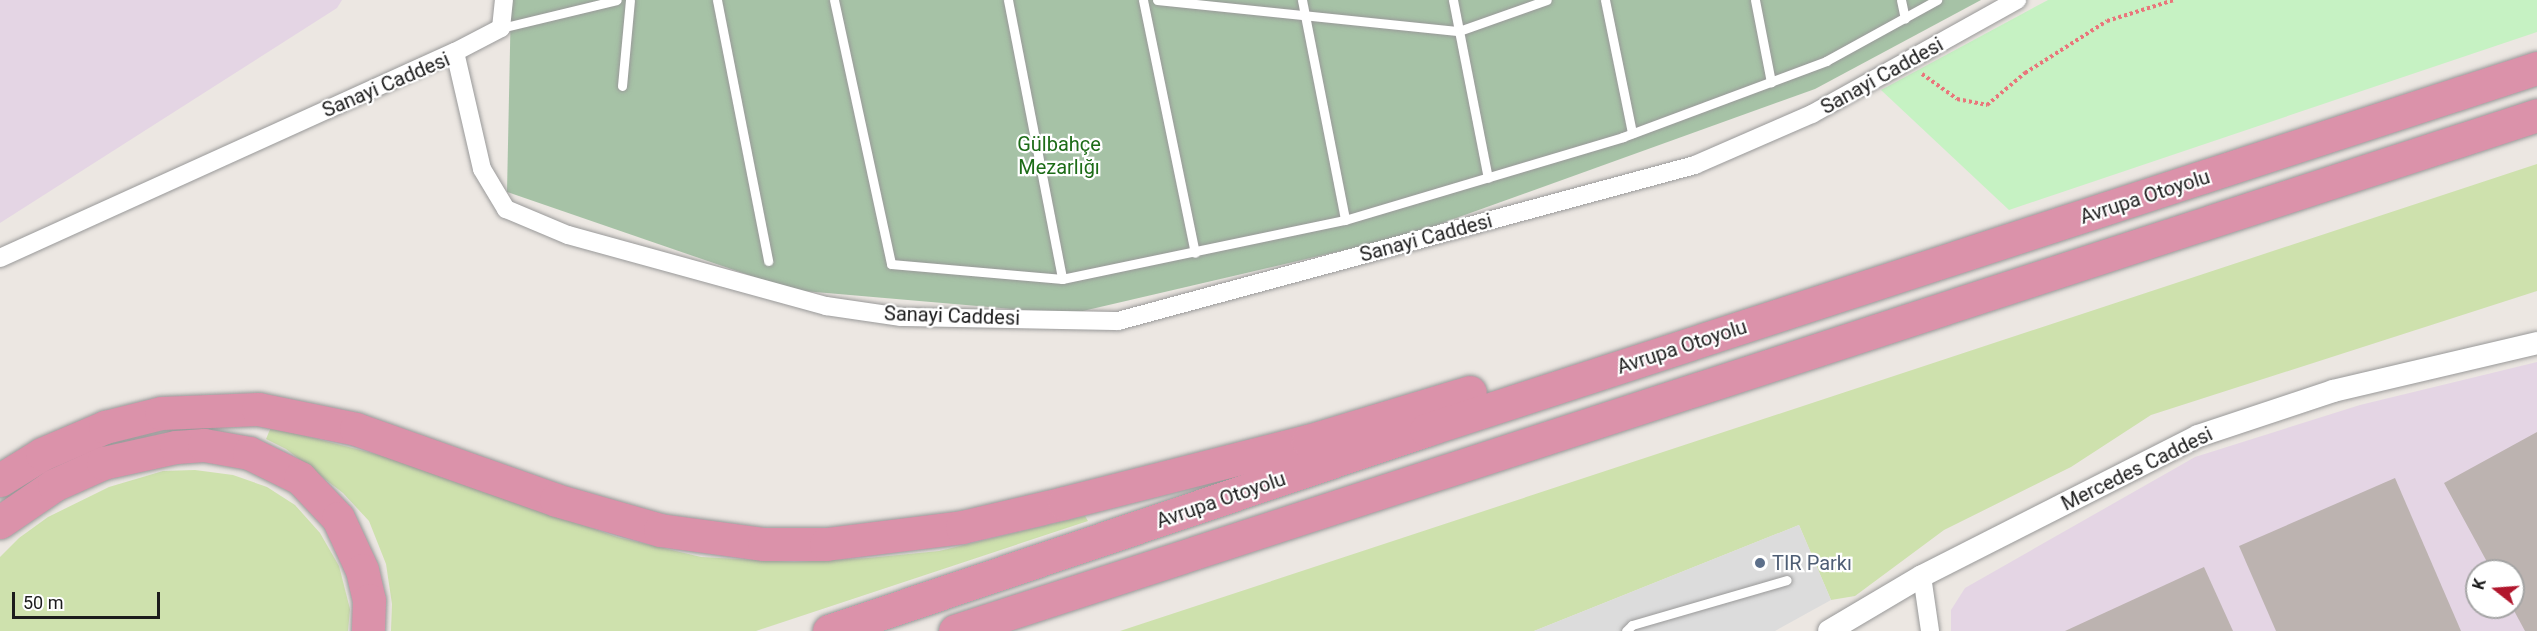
<!DOCTYPE html>
<meta charset="utf-8">
<style>
body{margin:0}
#map{position:relative;width:2537px;height:631px;overflow:hidden;background:#ece7e2;font-family:Roboto,sans-serif}
div>[style]{position:absolute}
.industrial>*{inset:0;background:#e4d5e4}
.grass>*{inset:0;background:#cee1ad}
.cemetery>*{inset:0;background:#a6c2a6}
.park>*{inset:0;background:#c6f2c3}
.parking>*{inset:0;background:#dcdcdc}
.building>*{inset:0;background:#bcb3b0}
.path>*{height:4px;margin-top:-2px;transform-origin:0;background:repeating-linear-gradient(90deg,#e9767b 0 3px,transparent 0 6px)}
.roads{filter:drop-shadow(0 0 2px #999) drop-shadow(0 0 2px #999)}
.service>*{height:9px;margin:-4.5px;padding:0 4.5px;transform-origin:4.5px;border-radius:4.5px;background:#fff}
.minor>*{height:18px;margin:-9px;padding:0 9px;transform-origin:9px;border-radius:9px;background:#fff}
.tertiary>*{height:22px;margin:-11px;padding:0 11px;transform-origin:11px;border-radius:11px;background:#fff}
.motorway>*{height:33px;margin:-16.5px;padding:0 16.5px;transform-origin:16.5px;border-radius:16.5px;background:#db92aa}
.dots>*{width:16px;height:16px;translate:-50% -50%;box-sizing:border-box;border:3px solid #fff;border-radius:50%}
span{translate:-50% -50%;white-space:nowrap;text-align:center;line-height:1.15;-webkit-text-stroke:4.5px #fff;paint-order:stroke}
.street-label{font-size:20px;color:#1c1c1c}
.park-label{font-size:20px;color:#1d6c17}
.service-label{font-size:20px;color:#4e5e75}
.left{translate:0 -50%;text-align:left}
.north{position:absolute;left:2465px;top:559px;width:60px;height:60px;box-sizing:border-box;background:#fff;border:2px solid #a4a4a4;border-radius:50%;rotate:287deg;font-size:16px;font-weight:700;line-height:24px;text-align:center;color:#1c1c1c}
.north::after{content:'';display:block;margin:auto;width:21px;height:27px;background:#b1162d;clip-path:polygon(50% 0,100% 100%,50% 72%,0 100%)}
.scale{position:absolute;left:12px;top:592px;width:148px;height:27px;box-sizing:border-box;border:3px solid #1c1c1c;border-top:0;padding-left:8px;font-size:18px;line-height:21px;white-space:nowrap;color:#1c1c1c;-webkit-text-stroke:4px #fff;paint-order:stroke}
</style>
<div id="map">
<div class="industrial">
<i style="clip-path:polygon(0 0,342px 0,337px 8px,0 223px)"></i>
<i style="clip-path:polygon(evenodd,2537px 362px,2537px 631px,1951px 631px,1951px 610px,1965px 588px,2195px 457px,2360px 405px,2537px 362px,2477px 571px,2513px 571px,2513px 607px,2477px 607px,2477px 571px)"></i>
</div>
<div class="grass">
<i style="clip-path:polygon(2537px 164px,2537px 291px,2151px 415px,2071px 467px,1944px 530px,1855px 596px,1831px 600px,1799px 525px,1534px 631px,1120px 631px)"></i>
<i style="clip-path:polygon(271px 427px,399px 460px,617px 537px,701px 557px,794px 562px,868px 558px,939px 551px,1085px 516px,1088px 521px,756px 631px,391px 631px,392px 604px,386px 564px,369px 521px,343px 493px,286px 449px,266px 439px)"></i>
<i style="clip-path:polygon(195px 470px,233px 475px,267px 487px,295px 505px,320px 533px,339px 566px,350px 609px,348px 631px,0 631px,0 557px,19px 538px,48px 517px,109px 487px,163px 471px)"></i>
</div>
<div class="cemetery">
<i style="clip-path:polygon(511px 0,1981px 0,1815px 89px,1409px 235px,1070px 314px,792px 290px,507px 192px)"></i>
</div>
<div class="park">
<i style="clip-path:polygon(2048px 0,2537px 0,2537px 32px,2009px 210px,1881px 90px)"></i>
</div>
<div class="parking">
<i style="clip-path:polygon(1799px 525px,1831px 600px,1775px 631px,1534px 631px)"></i>
</div>
<div class="building">
<i style="clip-path:polygon(2537px 432px,2537px 631px,2525px 631px,2512px 607px,2513px 571px,2492px 571px,2444px 483px)"></i>
<i style="clip-path:polygon(2395px 478px,2461px 631px,2276px 631px,2239px 546px)"></i>
<i style="clip-path:polygon(2204px 567px,2233px 631px,2065px 631px)"></i>
</div>
<div class="path">
<i style="left:1922px;top:74px;width:43px;rotate:35.5deg"></i>
<i style="left:1957px;top:99px;width:31px;rotate:11deg"></i>
<i style="left:1987px;top:105px;width:50px;rotate:-40.1deg"></i>
<i style="left:2025px;top:73px;width:97px;rotate:-32.4deg"></i>
<i style="left:2107px;top:21px;width:70px;rotate:-17.4deg"></i>
</div>
<div class="roads">
<div class="service">
<i style="left:717px;top:0;width:266px;rotate:78.9deg"></i>
<i style="left:834px;top:0;width:270px;rotate:77.8deg"></i>
<i style="left:891px;top:264px;width:172px;rotate:5deg"></i>
<i style="left:1062px;top:279px;width:289px;rotate:-11.8deg"></i>
<i style="left:1345px;top:220px;width:290px;rotate:-16.6deg"></i>
<i style="left:1623px;top:137px;width:217px;rotate:-20.5deg"></i>
<i style="left:1826px;top:61px;width:127px;rotate:-28.8deg"></i>
<i style="left:1008px;top:0;width:284px;rotate:79deg"></i>
<i style="left:1143px;top:0;width:258px;rotate:78.4deg"></i>
<i style="left:1157px;top:0;width:304px;rotate:5.9deg"></i>
<i style="left:1459px;top:31px;width:93px;rotate:-19.4deg"></i>
<i style="left:1302px;top:0;width:224px;rotate:78.9deg"></i>
<i style="left:1453px;top:0;width:181px;rotate:78.9deg"></i>
<i style="left:1605px;top:0;width:136px;rotate:78.5deg"></i>
<i style="left:1755px;top:0;width:84px;rotate:79deg"></i>
<i style="left:1901px;top:0;width:19px;rotate:78deg"></i>
<i style="left:501px;top:28px;width:119px;rotate:-13.6deg"></i>
<i style="left:622px;top:86px;width:86px;rotate:-84.7deg"></i>
<i style="left:1626px;top:631px;width:8px;rotate:-45deg"></i>
<i style="left:1632px;top:625px;width:161px;rotate:-16.2deg"></i>
</div>
<div class="minor">
<i style="left:455px;top:52px;width:52px;rotate:-27.6deg"></i>
<i style="left:501px;top:28px;width:28px;rotate:-84deg"></i>
<i style="left:0;top:258px;width:499px;rotate:-24.4deg"></i>
<i style="left:455px;top:52px;width:120px;rotate:77deg"></i>
<i style="left:482px;top:169px;width:47px;rotate:59deg"></i>
<i style="left:506px;top:209px;width:67px;rotate:22.8deg"></i>
<i style="left:568px;top:235px;width:268px;rotate:15.4deg"></i>
<i style="left:826px;top:306px;width:76px;rotate:8.3deg"></i>
<i style="left:901px;top:317px;width:217px;rotate:1.1deg"></i>
<i style="left:1118px;top:321px;width:598px;rotate:-15.13deg"></i>
<i style="left:1695px;top:165px;width:128px;rotate:-23.6deg"></i>
<i style="left:1812px;top:114px;width:235px;rotate:-29.1deg"></i>
<i style="left:1922px;top:576px;width:56px;rotate:81.7deg"></i>
</div>
<div class="tertiary">
<i style="left:1829px;top:631px;width:108px;rotate:-30.6deg"></i>
<i style="left:1922px;top:576px;width:309px;rotate:-26.9deg"></i>
<i style="left:2198px;top:436px;width:142px;rotate:-18.4deg"></i>
<i style="left:2333px;top:391px;width:210px;rotate:-13.2deg"></i>
</div>
<div class="motorway">
<i style="left:0;top:480px;width:49px;rotate:-31.8deg"></i>
<i style="left:42px;top:454px;width:69px;rotate:-23.2deg"></i>
<i style="left:105px;top:427px;width:58px;rotate:-14deg"></i>
<i style="left:161px;top:413px;width:97px;rotate:-2.4deg"></i>
<i style="left:258px;top:409px;width:100px;rotate:11.5deg"></i>
<i style="left:356px;top:429px;width:212px;rotate:19.5deg"></i>
<i style="left:556px;top:500px;width:108px;rotate:16.1deg"></i>
<i style="left:660px;top:530px;width:105px;rotate:7.7deg"></i>
<i style="left:764px;top:544px;width:62px"></i>
<i style="left:826px;top:544px;width:137px;rotate:-7.1deg"></i>
<i style="left:962px;top:527px;width:105px;rotate:-13.2deg"></i>
<i style="left:1064px;top:503px;width:252px;rotate:-14.3deg"></i>
<i style="left:1308px;top:441px;width:169px;rotate:-16.8deg"></i>
<i style="left:0;top:522px;width:65px;rotate:-34.4deg"></i>
<i style="left:54px;top:485px;width:54px;rotate:-24.2deg"></i>
<i style="left:103px;top:463px;width:75px;rotate:-12.4deg"></i>
<i style="left:176px;top:447px;width:28px;rotate:-4deg"></i>
<i style="left:204px;top:445px;width:46px;rotate:10.1deg"></i>
<i style="left:249px;top:453px;width:57px;rotate:26.1deg"></i>
<i style="left:300px;top:478px;width:55px;rotate:46.5deg"></i>
<i style="left:338px;top:518px;width:57px;rotate:65.2deg"></i>
<i style="left:362px;top:570px;width:31px;rotate:77deg"></i>
<i style="left:369px;top:600px;width:31px;rotate:92deg"></i>
<i style="left:829px;top:631px;width:630px;rotate:-18.61deg"></i>
<i style="left:1426px;top:430px;width:1168px;rotate:-18.05deg"></i>
<i style="left:955px;top:631px;width:1664px;rotate:-18.06deg"></i>
</div>
</div>
<div class="dots">
<i style="left:1760px;top:563px;background:#5c6f8a"></i>
</div>
<div class="street-label">
<span style="left:1882px;top:76px;rotate:-29deg">Sanayi Caddesi</span>
<span style="left:386px;top:85px;rotate:-23deg">Sanayi Caddesi</span>
<span style="left:2145px;top:197px;rotate:-18deg">Avrupa Otoyolu</span>
<span style="left:1426px;top:238px;rotate:-15deg">Sanayi Caddesi</span>
<span style="left:952px;top:316px;rotate:2deg">Sanayi Caddesi</span>
<span style="left:1682px;top:347px;rotate:-18deg">Avrupa Otoyolu</span>
<span style="left:2137px;top:469px;rotate:-26deg">Mercedes Caddesi</span>
<span style="left:1221px;top:500px;rotate:-19deg">Avrupa Otoyolu</span>
</div>
<div class="park-label">
<span style="left:1059px;top:156px">Gülbahçe<br>Mezarlığı</span>
</div>
<div class="service-label">
<span class="left" style="left:1772px;top:563px">TIR Parkı</span>
</div>
<div class="north">K</div>
<div class="scale">50 m</div>
</div>
